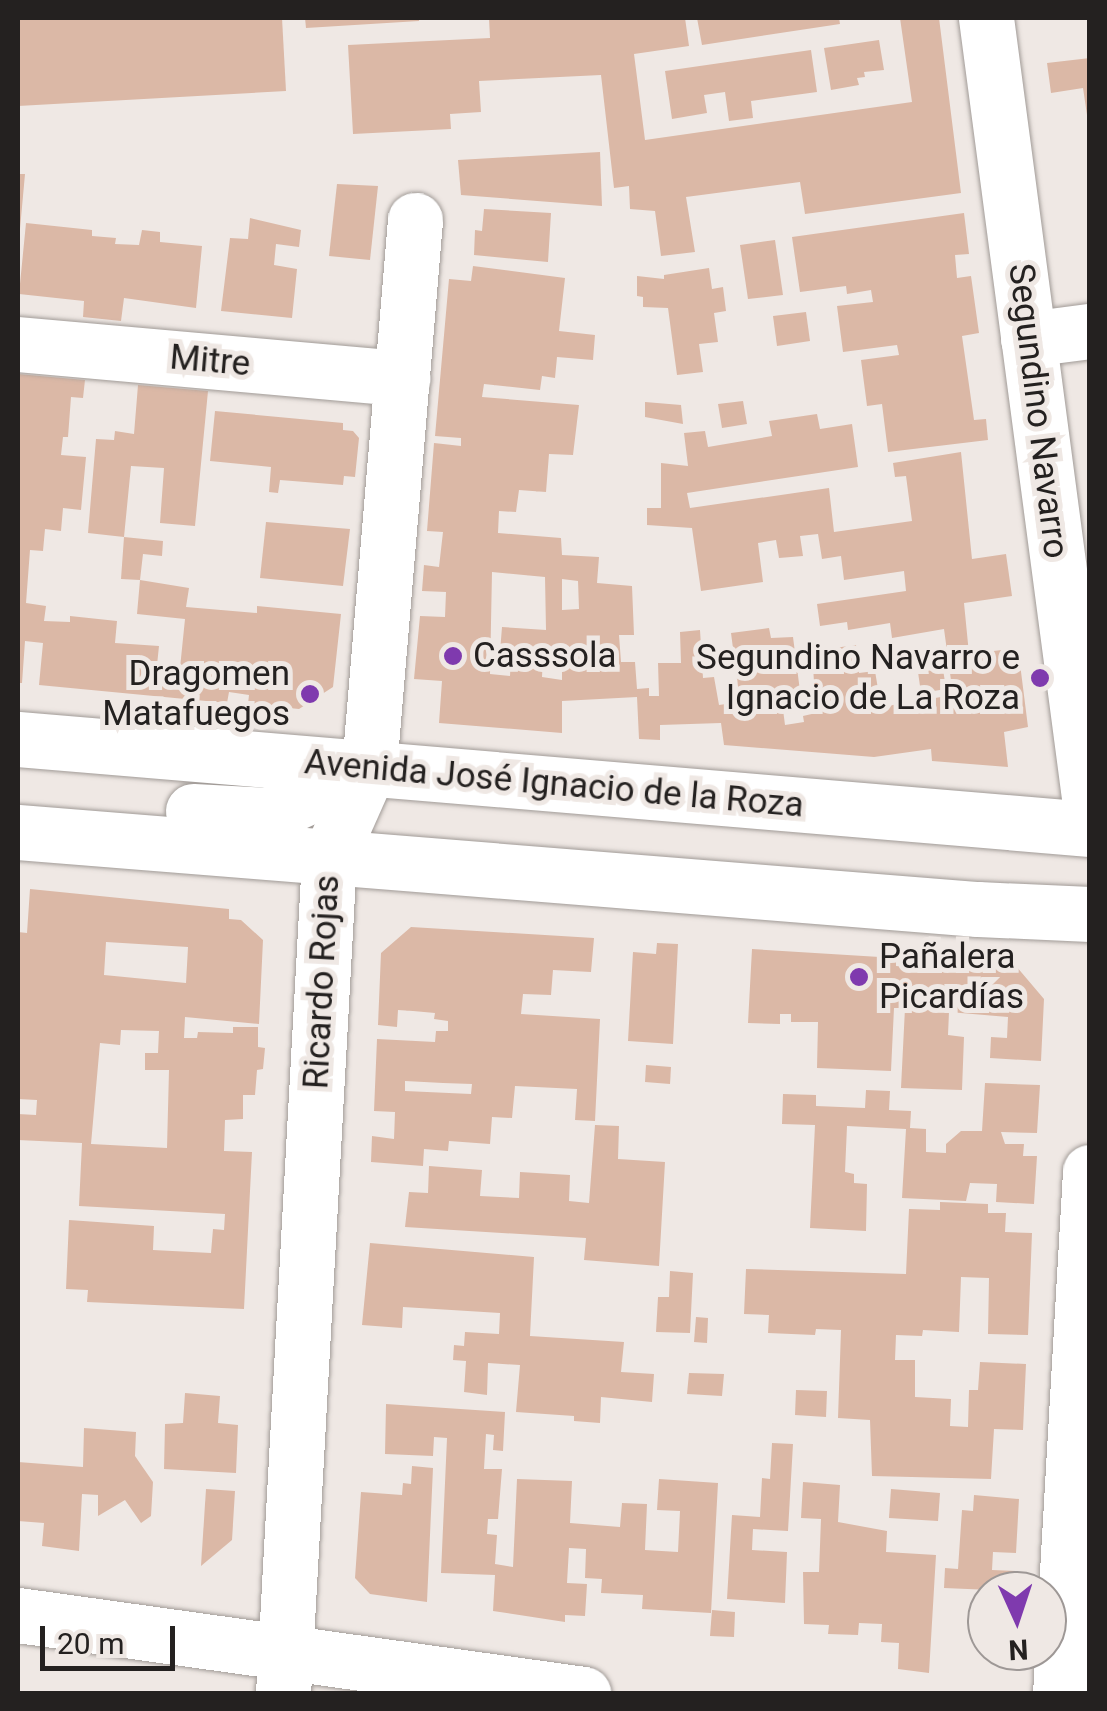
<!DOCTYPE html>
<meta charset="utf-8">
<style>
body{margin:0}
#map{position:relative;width:1107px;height:1711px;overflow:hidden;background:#efe8e4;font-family:Roboto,sans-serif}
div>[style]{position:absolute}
.building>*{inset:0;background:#dbb8a6}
.roads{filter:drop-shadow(0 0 2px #a19b97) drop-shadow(0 0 2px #a19b97)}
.minor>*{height:55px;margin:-27.5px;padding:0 27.5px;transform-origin:27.5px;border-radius:27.5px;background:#fff}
.major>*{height:55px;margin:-27.5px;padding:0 27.5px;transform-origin:27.5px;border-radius:27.5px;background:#fff}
.dots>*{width:28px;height:28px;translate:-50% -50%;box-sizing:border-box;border:5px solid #efe8e4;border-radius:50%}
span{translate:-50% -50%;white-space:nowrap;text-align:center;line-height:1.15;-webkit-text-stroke:10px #efe8e4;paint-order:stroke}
.street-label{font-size:35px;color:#242120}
.poi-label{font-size:35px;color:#242120}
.left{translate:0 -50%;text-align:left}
.right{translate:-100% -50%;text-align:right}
.frame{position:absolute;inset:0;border:20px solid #242120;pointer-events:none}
.north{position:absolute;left:967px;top:1571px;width:100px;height:100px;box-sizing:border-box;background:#efe8e4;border:2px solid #9e9896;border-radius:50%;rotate:177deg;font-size:28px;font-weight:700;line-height:40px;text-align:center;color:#242120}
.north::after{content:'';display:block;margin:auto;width:35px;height:45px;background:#7f3aae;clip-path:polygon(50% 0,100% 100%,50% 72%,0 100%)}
.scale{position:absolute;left:40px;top:1626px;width:135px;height:45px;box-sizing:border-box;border:5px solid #242120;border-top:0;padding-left:12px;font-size:30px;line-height:35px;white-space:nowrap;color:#242120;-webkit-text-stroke:8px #efe8e4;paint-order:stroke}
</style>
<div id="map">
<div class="building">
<i style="clip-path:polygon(18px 18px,282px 18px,286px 91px,18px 106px)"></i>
<i style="clip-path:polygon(305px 18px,419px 18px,419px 21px,306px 28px)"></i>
<i style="clip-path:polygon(489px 18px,685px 18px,689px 46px,634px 54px,645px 140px,912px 102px,900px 18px,939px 18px,961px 193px,805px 214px,800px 182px,686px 197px,695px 252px,661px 256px,655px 211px,630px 209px,629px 186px,614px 188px,601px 75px,479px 81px,481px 112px,450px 114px,451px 129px,353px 134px,348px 45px,490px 38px)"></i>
<i style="clip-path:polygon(697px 18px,839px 18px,840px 24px,702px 45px)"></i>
<i style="clip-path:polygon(879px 40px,884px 70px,864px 72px,865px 77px,857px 78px,859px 85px,831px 90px,824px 48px)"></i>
<i style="clip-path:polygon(811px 50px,817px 92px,751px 101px,753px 118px,729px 121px,725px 92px,704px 95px,707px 113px,672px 119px,665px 71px)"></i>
<i style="clip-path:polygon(1090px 58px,1090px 115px,1087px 115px,1083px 88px,1051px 93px,1047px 63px)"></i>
<i style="clip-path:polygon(600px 152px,602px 206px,461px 195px,458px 160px)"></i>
<i style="clip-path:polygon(18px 174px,25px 174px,20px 229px,18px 229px)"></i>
<i style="clip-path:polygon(337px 184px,378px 186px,370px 260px,329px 256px)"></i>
<i style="clip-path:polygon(484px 209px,551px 213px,548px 262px,474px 255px,475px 230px,482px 231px)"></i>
<i style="clip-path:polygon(964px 213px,969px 254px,955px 255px,957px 278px,971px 276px,979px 333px,962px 336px,974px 420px,986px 419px,988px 440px,888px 452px,882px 404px,867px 406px,861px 360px,899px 355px,897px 345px,843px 352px,837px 306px,873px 302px,871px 290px,847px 294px,846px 286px,800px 292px,792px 237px)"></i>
<i style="clip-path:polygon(250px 218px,301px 230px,299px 247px,276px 244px,274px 265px,297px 269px,292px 318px,221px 311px,230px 238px,248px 239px)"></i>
<i style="clip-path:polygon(26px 223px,92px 230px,92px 236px,116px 238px,115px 244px,139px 245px,142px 230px,160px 232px,160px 242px,202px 246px,196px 308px,124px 298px,121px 321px,83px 317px,84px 301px,19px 294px)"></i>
<i style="clip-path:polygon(775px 240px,783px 295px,748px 299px,740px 245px)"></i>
<i style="clip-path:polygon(evenodd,473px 266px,565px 278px,559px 331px,595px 335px,593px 360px,557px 357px,555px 378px,542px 376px,540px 390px,484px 384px,482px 397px,579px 405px,573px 455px,549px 454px,546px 492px,519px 490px,516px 512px,499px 511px,498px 533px,561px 538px,562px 555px,599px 557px,597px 583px,632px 586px,634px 635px,619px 635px,621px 662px,635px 662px,637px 689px,649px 688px,649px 696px,659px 696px,658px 663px,681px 663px,680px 632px,700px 630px,703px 678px,714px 677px,719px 705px,740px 702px,731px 633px,769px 628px,771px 638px,793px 637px,800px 691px,781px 694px,785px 725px,804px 722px,803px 716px,816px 713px,812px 651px,856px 645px,859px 673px,875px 671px,881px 707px,953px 695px,944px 629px,892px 638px,890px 623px,848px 630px,847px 622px,820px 626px,817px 604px,906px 591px,904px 571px,844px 580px,841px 556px,822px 559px,818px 534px,800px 536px,803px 556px,779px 558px,776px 540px,758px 543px,763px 582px,701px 591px,692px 528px,647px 525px,647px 508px,661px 508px,661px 463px,688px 466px,684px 433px,705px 431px,708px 447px,772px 436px,769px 421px,817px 414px,820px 429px,852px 424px,858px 467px,687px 493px,690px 508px,829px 488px,834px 532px,912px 521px,906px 476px,895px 477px,893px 463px,961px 452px,972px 559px,1006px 554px,1012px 596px,964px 603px,969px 654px,1018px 648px,1028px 727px,1004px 732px,1008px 767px,932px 761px,931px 749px,874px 757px,724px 745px,721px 723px,660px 725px,660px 740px,639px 739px,637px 697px,562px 701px,562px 733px,439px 723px,442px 681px,414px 679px,420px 616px,445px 617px,446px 592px,422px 591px,424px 565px,439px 567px,443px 532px,427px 531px,434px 443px,461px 446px,461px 438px,435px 436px,449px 279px,471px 281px,473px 266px,492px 572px,545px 577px,546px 630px,502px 627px,500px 652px,511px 654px,510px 676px,490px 674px,492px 572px,473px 266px,562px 579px,578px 581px,579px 609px,562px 610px,562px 579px,473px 266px,543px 655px,562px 656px,562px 680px,542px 677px,543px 655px)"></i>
<i style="clip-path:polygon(709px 268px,712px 289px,723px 287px,726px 311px,714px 313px,718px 342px,699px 344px,703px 372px,677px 375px,668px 308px,643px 307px,643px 297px,637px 296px,637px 276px,664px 279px,664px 275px)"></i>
<i style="clip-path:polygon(806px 312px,810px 341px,777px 346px,773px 316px)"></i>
<i style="clip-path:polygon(18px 374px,85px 380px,83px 398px,71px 397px,68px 437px,63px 437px,61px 455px,86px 457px,81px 510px,63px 508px,61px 531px,45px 529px,43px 551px,30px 550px,26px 603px,46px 606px,44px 621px,70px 622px,70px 616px,117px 621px,115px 643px,159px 646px,157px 665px,180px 668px,185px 619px,137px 614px,140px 580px,189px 588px,186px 607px,257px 613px,257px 606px,341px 614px,333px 687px,299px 709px,248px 704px,249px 695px,229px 692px,227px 703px,39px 685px,43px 643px,25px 641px,22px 683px,18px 683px)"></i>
<i style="clip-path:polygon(138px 385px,208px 391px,195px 526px,160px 523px,164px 468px,131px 466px,124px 537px,88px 533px,96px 439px,114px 440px,115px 431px,134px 434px)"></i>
<i style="clip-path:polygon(743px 401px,747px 424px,722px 428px,718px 404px)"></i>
<i style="clip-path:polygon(645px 402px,681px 405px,683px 424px,645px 417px)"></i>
<i style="clip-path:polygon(215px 411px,343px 423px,343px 430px,353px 431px,359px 438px,355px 477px,344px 476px,343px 485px,280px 480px,278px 493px,269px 492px,271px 467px,210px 461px)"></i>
<i style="clip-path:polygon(266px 522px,350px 529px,343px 586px,260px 578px)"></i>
<i style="clip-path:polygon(124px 537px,163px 541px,162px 556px,143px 554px,140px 580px,121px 579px)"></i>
<i style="clip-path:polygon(943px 669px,946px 689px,921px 693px,918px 672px)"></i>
<i style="clip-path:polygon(evenodd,30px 889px,229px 909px,229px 919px,241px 920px,263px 940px,259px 1024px,185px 1017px,184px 1038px,197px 1038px,198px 1032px,233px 1033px,233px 1027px,258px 1027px,258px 1047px,265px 1048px,263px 1069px,257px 1070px,255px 1095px,243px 1095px,243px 1119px,225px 1120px,224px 1151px,252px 1152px,244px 1309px,87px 1302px,88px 1290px,66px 1289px,69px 1220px,154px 1226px,153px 1250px,211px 1253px,213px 1229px,224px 1230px,225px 1214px,79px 1206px,82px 1143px,18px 1140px,18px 1114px,36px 1115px,37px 1100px,18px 1099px,18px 932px,27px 933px,30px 889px,106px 942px,188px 947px,186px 983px,104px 975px,106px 942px,30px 889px,121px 1030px,159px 1031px,158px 1053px,145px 1053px,145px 1070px,169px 1070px,167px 1148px,91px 1144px,100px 1043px,120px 1045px,121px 1030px)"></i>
<i style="clip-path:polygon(evenodd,411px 927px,594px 938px,591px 972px,553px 970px,551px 995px,523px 994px,521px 1014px,600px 1019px,595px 1121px,575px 1120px,577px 1089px,515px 1086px,512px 1118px,492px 1117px,490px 1144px,449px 1141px,448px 1151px,424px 1149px,423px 1166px,371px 1162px,372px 1136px,394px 1139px,395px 1112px,374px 1111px,377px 1039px,435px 1042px,436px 1031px,448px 1031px,448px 1021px,434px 1019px,435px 1013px,413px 1011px,398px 1010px,397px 1027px,378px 1025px,381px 953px,411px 927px,405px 1081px,443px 1083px,472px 1084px,471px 1094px,405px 1091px,405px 1081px)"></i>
<i style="clip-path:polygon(657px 943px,678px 944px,673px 1044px,628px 1041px,633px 952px,656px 954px)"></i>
<i style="clip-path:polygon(752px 949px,896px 958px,896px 966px,932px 969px,932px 960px,1016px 966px,1044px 999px,1041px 1061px,990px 1058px,991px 1037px,1007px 1038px,1008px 1017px,949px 1012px,948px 1035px,964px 1037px,962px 1090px,901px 1088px,905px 1008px,894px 1008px,891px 1071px,817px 1068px,818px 1022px,791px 1022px,791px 1014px,780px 1014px,780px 1024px,748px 1023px)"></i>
<i style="clip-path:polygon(646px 1065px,671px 1067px,670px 1084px,645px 1082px)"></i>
<i style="clip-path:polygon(985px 1083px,1040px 1085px,1037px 1133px,1001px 1132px,1005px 1144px,1024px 1144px,1023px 1156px,1037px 1156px,1034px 1204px,996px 1202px,997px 1184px,970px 1183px,966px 1201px,902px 1198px,906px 1129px,847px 1126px,845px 1172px,854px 1174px,854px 1183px,867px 1184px,866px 1231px,810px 1228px,815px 1125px,782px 1124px,783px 1094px,816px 1095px,816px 1106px,865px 1108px,866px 1090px,890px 1091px,889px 1110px,911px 1111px,910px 1128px,926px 1129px,926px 1152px,946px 1153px,946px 1144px,961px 1131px,982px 1131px)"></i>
<i style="clip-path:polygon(595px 1125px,619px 1126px,618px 1159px,665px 1162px,659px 1266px,584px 1260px,586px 1238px,405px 1227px,409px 1192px,428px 1193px,429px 1166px,482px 1170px,480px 1196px,519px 1198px,520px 1172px,570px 1175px,569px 1201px,589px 1203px)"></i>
<i style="clip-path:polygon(940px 1202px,988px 1204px,988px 1213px,1006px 1213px,1005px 1232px,1032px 1233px,1028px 1335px,988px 1334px,989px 1278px,961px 1277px,959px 1332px,923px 1330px,922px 1336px,896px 1335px,895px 1360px,915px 1360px,915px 1397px,951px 1399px,950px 1426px,968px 1427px,969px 1390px,978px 1390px,980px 1362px,1026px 1364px,1023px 1430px,994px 1429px,991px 1479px,872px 1476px,870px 1420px,838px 1418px,841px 1330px,816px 1329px,815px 1335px,768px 1333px,769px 1315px,744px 1314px,746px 1269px,906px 1274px,909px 1209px,940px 1210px)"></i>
<i style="clip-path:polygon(370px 1243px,534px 1257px,530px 1336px,624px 1342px,621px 1372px,654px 1374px,652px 1402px,601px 1397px,600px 1423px,574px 1421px,574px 1416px,516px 1412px,520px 1365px,488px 1363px,487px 1395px,464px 1392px,466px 1361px,453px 1360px,454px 1345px,464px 1346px,465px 1332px,499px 1334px,500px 1313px,403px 1307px,402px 1328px,362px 1325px)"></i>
<i style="clip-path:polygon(670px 1271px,693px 1273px,690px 1333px,656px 1332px,658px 1297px,669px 1297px)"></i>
<i style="clip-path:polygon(696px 1317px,708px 1318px,707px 1343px,694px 1342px)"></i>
<i style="clip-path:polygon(689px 1373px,724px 1374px,722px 1396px,687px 1394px)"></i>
<i style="clip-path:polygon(796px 1390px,827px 1391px,826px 1417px,795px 1415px)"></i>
<i style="clip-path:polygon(185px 1393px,220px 1396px,218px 1423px,238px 1425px,236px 1473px,164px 1469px,165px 1424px,183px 1423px)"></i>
<i style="clip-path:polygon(386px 1404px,505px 1412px,503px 1451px,493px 1450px,494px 1435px,486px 1434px,484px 1469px,502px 1469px,498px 1519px,488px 1519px,487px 1534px,497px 1535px,495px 1564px,513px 1567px,517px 1479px,572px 1481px,570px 1523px,620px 1527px,622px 1503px,647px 1504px,645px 1550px,678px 1552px,680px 1511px,657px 1510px,659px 1479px,718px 1483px,711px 1613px,642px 1609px,643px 1595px,601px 1593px,602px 1579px,585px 1578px,586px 1549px,569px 1548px,567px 1583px,587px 1584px,585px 1616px,565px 1615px,565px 1622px,493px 1611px,495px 1575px,441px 1573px,447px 1438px,434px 1437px,433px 1456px,385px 1454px)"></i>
<i style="clip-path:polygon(84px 1428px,136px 1432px,135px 1456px,153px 1482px,151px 1516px,141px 1523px,125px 1500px,98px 1516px,98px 1495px,82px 1494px,79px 1551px,42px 1546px,44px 1523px,18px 1521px,18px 1462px,83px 1467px)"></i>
<i style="clip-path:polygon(772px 1443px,793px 1444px,788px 1531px,753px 1529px,752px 1550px,787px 1552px,785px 1603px,727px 1599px,732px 1515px,760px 1517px,762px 1478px,770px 1479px)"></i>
<i style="clip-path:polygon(412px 1466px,433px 1468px,427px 1602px,370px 1594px,355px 1578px,361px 1492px,402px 1495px,403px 1483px,411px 1484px)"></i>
<i style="clip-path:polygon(803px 1482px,840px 1485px,838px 1522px,887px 1531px,886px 1552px,936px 1555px,929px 1673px,898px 1669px,899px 1643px,881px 1642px,882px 1624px,859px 1623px,858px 1635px,828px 1634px,829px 1625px,804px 1624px,803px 1572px,819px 1572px,821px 1519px,801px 1518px)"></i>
<i style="clip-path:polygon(206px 1489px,235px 1491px,232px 1540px,201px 1566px)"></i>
<i style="clip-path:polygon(891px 1489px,940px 1493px,938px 1521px,889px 1518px)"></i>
<i style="clip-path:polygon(974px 1495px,1019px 1499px,1016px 1553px,993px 1552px,992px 1570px,1016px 1571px,1015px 1591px,944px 1588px,945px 1568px,958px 1569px,962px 1510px,973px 1511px)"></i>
<i style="clip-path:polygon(712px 1610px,735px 1612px,734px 1637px,710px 1636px)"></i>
</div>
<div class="roads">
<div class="minor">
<i style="left:986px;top:18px;width:794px;rotate:82.47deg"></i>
<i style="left:1028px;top:339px;width:63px;rotate:-7.4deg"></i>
<i style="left:18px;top:344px;width:386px;rotate:5.1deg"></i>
<i style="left:18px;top:1615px;width:571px;rotate:7.95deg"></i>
<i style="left:283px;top:1694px;width:837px;rotate:-86.85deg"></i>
<i style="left:329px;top:858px;width:98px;rotate:-66deg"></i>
<i style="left:369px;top:768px;width:550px;rotate:-85.2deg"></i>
<i style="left:1060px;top:1694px;width:523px;rotate:-86.71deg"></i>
</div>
<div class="major">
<i style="left:18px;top:739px;width:1076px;rotate:4.8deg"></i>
<i style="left:193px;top:811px;width:75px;rotate:3.1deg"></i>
<i style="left:268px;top:815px;width:108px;rotate:-24.7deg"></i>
<i style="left:18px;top:832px;width:963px;rotate:4.59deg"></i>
<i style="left:978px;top:909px;width:112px;rotate:2.6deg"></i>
</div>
</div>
<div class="dots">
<i style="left:453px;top:656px;background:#7f3aae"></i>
<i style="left:1040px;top:678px;background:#7f3aae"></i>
<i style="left:310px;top:694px;background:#7f3aae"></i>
<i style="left:859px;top:977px;background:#7f3aae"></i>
</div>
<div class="street-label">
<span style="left:210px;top:361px;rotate:5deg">Mitre</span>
<span style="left:1038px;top:411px;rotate:83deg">Segundino Navarro</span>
<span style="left:554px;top:784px;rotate:5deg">Avenida José Ignacio de la Roza</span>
<span style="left:322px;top:982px;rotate:-87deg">Ricardo Rojas</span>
</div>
<div class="poi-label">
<span class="left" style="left:473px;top:656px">Casssola</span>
<span class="right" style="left:1020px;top:678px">Segundino Navarro e<br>Ignacio de La Roza</span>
<span class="right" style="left:290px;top:694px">Dragomen<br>Matafuegos</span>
<span class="left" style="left:879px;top:977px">Pañalera<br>Picardías</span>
</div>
<div class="frame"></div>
<div class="north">N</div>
<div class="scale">20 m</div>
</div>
